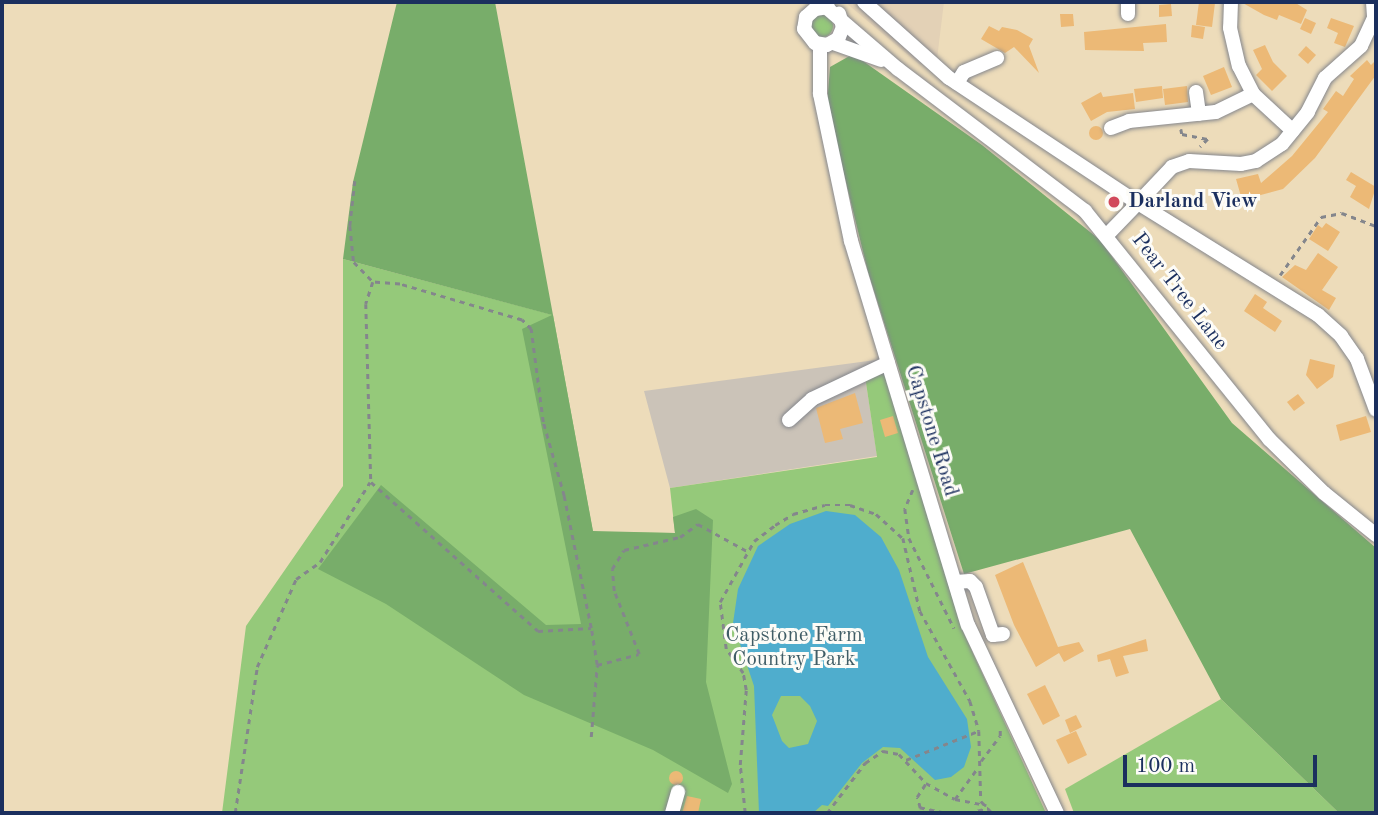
<!DOCTYPE html>
<style>
body{margin:0}
#map{position:relative;width:1378px;height:815px;overflow:hidden;background:#eddcba;font-family:"Old Standard TT",serif}
div>[style]{position:absolute}
.built>*{inset:0;background:#e3d1b6}
.industrial>*{inset:0;background:#cbc3b8}
.green>*{inset:0;background:#95c97a}
.round{border-radius:50%}
.forest>*{inset:0;background:#78ad6a}
.water>*{inset:0;background:#4fadcd}
.building>*{inset:0;background:#ecb976}
.path>*{height:2.5px;margin-top:-1.25px;transform-origin:0;background:repeating-linear-gradient(90deg,#84868c 0 5px,transparent 0 10px)}
.roads{filter:drop-shadow(0 0 2px #84868c) drop-shadow(0 0 2px #84868c)}
.minor>*{height:14px;margin:-7px;padding:0 7px;transform-origin:7px;border-radius:7px;background:#fff}
.dots>*{width:19px;height:19px;translate:-50% -50%;box-sizing:border-box;border:4px solid #fdfcf7;border-radius:50%}
span{translate:-50% -50%;white-space:nowrap;text-align:center;line-height:1.15;-webkit-text-stroke:6px #fdfcf7;paint-order:stroke}
.poi-label{font-size:21px;color:#1b2f5e;font-weight:700}
.left{translate:0 -50%;text-align:left}
.street-label{font-size:21px;color:#1b2f5e}
.park-label{font-size:21px;color:#405d66}
.frame{position:absolute;inset:0;border:4px solid #1b2f5e;pointer-events:none}
.scale{position:absolute;left:1123px;top:755px;width:194px;height:32px;box-sizing:border-box;border:4px solid #1b2f5e;border-top:0;padding-left:9px;font-size:21px;line-height:24px;white-space:nowrap;color:#1b2f5e;-webkit-text-stroke:5px #fdfcf7;paint-order:stroke}
</style>
<div id="map">
<div class="built">
<i style="clip-path:polygon(845px 2px,944px 2px,937px 59px,920px 65px)"></i>
</div>
<div class="industrial">
<i style="clip-path:polygon(883px 359px,865px 376px,877px 456px,670px 488px,644px 391px)"></i>
</div>
<div class="green">
<i class="round" style="left:811px;top:15px;width:22px;height:22px"></i>
<i style="clip-path:polygon(343px 259px,553px 315px,593px 532px,675px 533px,670px 488px,877px 457px,865px 376px,886px 368px,961px 627px,1046px 813px,222px 813px,246px 626px,343px 486px)"></i>
<i style="clip-path:polygon(1221px 699px,1339px 813px,1074px 813px,1065px 789px)"></i>
</div>
<div class="forest">
<i style="clip-path:polygon(397px 2px,495px 2px,593px 531px,675px 533px,673px 517px,696px 509px,713px 520px,706px 682px,732px 784px,728px 793px,653px 750px,524px 695px,386px 604px,318px 569px,381px 485px,546px 625px,581px 624px,522px 329px,552px 315px,343px 259px,353px 182px)"></i>
<i style="clip-path:polygon(853px 54px,982px 145px,1100px 240px,1232px 423px,1376px 548px,1376px 813px,1339px 813px,1221px 699px,1130px 529px,964px 574px,868px 272px,827px 105px,830px 67px)"></i>
</div>
<div class="water">
<i style="clip-path:polygon(evenodd,826px 511px,855px 515px,881px 537px,899px 570px,928px 657px,967px 719px,971px 747px,964px 767px,951px 777px,935px 780px,900px 748px,883px 747px,862px 763px,828px 806px,822px 805px,813px 813px,759px 813px,754px 686px,733px 623px,738px 589px,758px 546px,790px 524px,826px 511px,781px 696px,800px 696px,810px 706px,817px 721px,808px 744px,789px 748px,782px 741px,772px 715px,781px 696px)"></i>
</div>
<div class="building">
<i style="clip-path:polygon(1199px 2px,1215px 3px,1212px 27px,1196px 25px)"></i>
<i style="clip-path:polygon(1241px 2px,1294px 2px,1307px 10px,1301px 24px,1279px 15px,1277px 20px,1264px 15px)"></i>
<i style="clip-path:polygon(1171px 4px,1172px 16px,1159px 17px,1159px 5px)"></i>
<i style="clip-path:polygon(1060px 14px,1073px 14px,1074px 26px,1061px 27px)"></i>
<i style="clip-path:polygon(1305px 18px,1316px 23px,1311px 34px,1300px 29px)"></i>
<i style="clip-path:polygon(1331px 18px,1354px 26px,1345px 47px,1334px 43px,1338px 33px,1327px 28px)"></i>
<i style="clip-path:polygon(1166px 24px,1167px 42px,1143px 43px,1144px 51px,1085px 50px,1084px 32px)"></i>
<i style="clip-path:polygon(1192px 25px,1205px 27px,1203px 39px,1191px 37px)"></i>
<i style="clip-path:polygon(989px 26px,999px 31px,1002px 27px,1017px 30px,1033px 39px,1029px 46px,1039px 73px,1014px 47px,1005px 53px,981px 39px)"></i>
<i style="clip-path:polygon(1265px 45px,1273px 62px,1287px 76px,1272px 91px,1256px 75px,1262px 69px,1253px 50px)"></i>
<i style="clip-path:polygon(1306px 46px,1316px 55px,1308px 64px,1298px 55px)"></i>
<i style="clip-path:polygon(1367px 60px,1371px 65px,1376px 60px,1376px 75px,1315px 158px,1283px 189px,1242px 200px,1236px 179px,1258px 174px,1261px 183px,1292px 156px,1328px 112px,1323px 109px,1336px 91px,1343px 96px,1354px 79px,1350px 76px)"></i>
<i style="clip-path:polygon(1224px 67px,1232px 87px,1211px 95px,1203px 76px)"></i>
<i style="clip-path:polygon(1162px 86px,1163px 98px,1136px 102px,1134px 89px)"></i>
<i style="clip-path:polygon(1187px 86px,1188px 102px,1165px 105px,1163px 89px)"></i>
<i style="clip-path:polygon(1101px 92px,1103px 97px,1133px 93px,1135px 109px,1107px 112px,1091px 121px,1081px 103px)"></i>
<i class="round" style="left:1089px;top:126px;width:14px;height:14px"></i>
<i style="clip-path:polygon(1351px 172px,1376px 187px,1369px 209px,1350px 197px,1356px 186px,1346px 180px)"></i>
<i style="clip-path:polygon(1326px 223px,1340px 232px,1328px 251px,1309px 239px,1318px 225px,1322px 228px)"></i>
<i style="clip-path:polygon(1318px 253px,1338px 267px,1322px 290px,1336px 298px,1329px 310px,1282px 277px,1295px 265px,1306px 270px)"></i>
<i style="clip-path:polygon(1255px 294px,1267px 302px,1263px 308px,1282px 321px,1275px 332px,1244px 311px)"></i>
<i style="clip-path:polygon(1310px 359px,1335px 365px,1333px 377px,1317px 389px,1306px 375px)"></i>
<i style="clip-path:polygon(855px 393px,863px 423px,840px 429px,843px 439px,825px 443px,816px 408px)"></i>
<i style="clip-path:polygon(1298px 394px,1305px 403px,1294px 411px,1287px 402px)"></i>
<i style="clip-path:polygon(893px 416px,898px 433px,885px 437px,880px 420px)"></i>
<i style="clip-path:polygon(1366px 416px,1371px 432px,1340px 441px,1336px 425px)"></i>
<i style="clip-path:polygon(1023px 562px,1058px 647px,1079px 642px,1084px 651px,1064px 662px,1059px 653px,1036px 667px,1014px 625px,995px 575px)"></i>
<i style="clip-path:polygon(1146px 639px,1148px 651px,1123px 656px,1129px 673px,1116px 677px,1110px 659px,1098px 662px,1097px 655px)"></i>
<i style="clip-path:polygon(1045px 685px,1060px 716px,1043px 725px,1027px 694px)"></i>
<i style="clip-path:polygon(1076px 715px,1082px 727px,1070px 733px,1065px 720px)"></i>
<i style="clip-path:polygon(1076px 731px,1087px 755px,1068px 764px,1056px 740px)"></i>
<i class="round" style="left:669px;top:771px;width:14px;height:14px"></i>
<i style="clip-path:polygon(687px 796px,701px 799px,698px 813px,682px 813px)"></i>
</div>
<div class="path">
<i style="left:1181px;top:129px;width:5px;rotate:79deg"></i>
<i style="left:1182px;top:134px;width:26px;rotate:11deg"></i>
<i style="left:1208px;top:139px;width:11px;rotate:135deg"></i>
<i style="left:355px;top:181px;width:45px;rotate:96.3deg"></i>
<i style="left:350px;top:226px;width:36px;rotate:84deg"></i>
<i style="left:354px;top:262px;width:28px;rotate:46deg"></i>
<i style="left:1280px;top:275px;width:71px;rotate:-54.7deg"></i>
<i style="left:1321px;top:217px;width:21px;rotate:-11deg"></i>
<i style="left:1342px;top:213px;width:36px;rotate:21deg"></i>
<i style="left:913px;top:490px;width:21px;rotate:113deg"></i>
<i style="left:905px;top:509px;width:29px;rotate:82deg"></i>
<i style="left:909px;top:538px;width:101px;rotate:63.4deg"></i>
<i style="left:597px;top:665px;width:43px;rotate:-14.7deg"></i>
<i style="left:639px;top:654px;width:68px;rotate:-111.6deg"></i>
<i style="left:614px;top:591px;width:22px;rotate:-95deg"></i>
<i style="left:612px;top:569px;width:22px;rotate:-58deg"></i>
<i style="left:624px;top:550px;width:57px;rotate:-13.1deg"></i>
<i style="left:680px;top:537px;width:22px;rotate:-36deg"></i>
<i style="left:698px;top:524px;width:56px;rotate:28.9deg"></i>
<i style="left:591px;top:737px;width:72px;rotate:-85.2deg"></i>
<i style="left:597px;top:665px;width:37px;rotate:-99deg"></i>
<i style="left:591px;top:628px;width:135px;rotate:-101.6deg"></i>
<i style="left:564px;top:496px;width:77px;rotate:-105.8deg"></i>
<i style="left:543px;top:422px;width:94px;rotate:-97.4deg"></i>
<i style="left:531px;top:329px;width:13px;rotate:-135deg"></i>
<i style="left:522px;top:320px;width:127px;rotate:-163.6deg"></i>
<i style="left:400px;top:284px;width:27px;rotate:-176deg"></i>
<i style="left:373px;top:282px;width:23px;rotate:108deg"></i>
<i style="left:366px;top:304px;width:178px;rotate:88.4deg"></i>
<i style="left:371px;top:482px;width:224px;rotate:41.7deg"></i>
<i style="left:538px;top:631px;width:53px;rotate:-3.2deg"></i>
<i style="left:906px;top:760px;width:78px;rotate:-21.9deg"></i>
<i style="left:981px;top:761px;width:31px;rotate:-53deg"></i>
<i style="left:1000px;top:736px;width:10px;rotate:-90deg"></i>
<i style="left:955px;top:799px;width:32px;rotate:11deg"></i>
<i style="left:235px;top:813px;width:148px;rotate:-81.4deg"></i>
<i style="left:257px;top:667px;width:96px;rotate:-66.1deg"></i>
<i style="left:296px;top:579px;width:29px;rotate:-35deg"></i>
<i style="left:320px;top:562px;width:94px;rotate:-58deg"></i>
<i style="left:745px;top:813px;width:48px;rotate:-95.9deg"></i>
<i style="left:740px;top:765px;width:75px;rotate:-85.4deg"></i>
<i style="left:746px;top:690px;width:17px;rotate:-100deg"></i>
<i style="left:743px;top:673px;width:29px;rotate:-125deg"></i>
<i style="left:726px;top:649px;width:47px;rotate:-97.3deg"></i>
<i style="left:720px;top:602px;width:70px;rotate:-60.9deg"></i>
<i style="left:754px;top:541px;width:26px;rotate:-37deg"></i>
<i style="left:775px;top:525px;width:21px;rotate:-31deg"></i>
<i style="left:793px;top:514px;width:33px;rotate:-16deg"></i>
<i style="left:825px;top:505px;width:25px"></i>
<i style="left:850px;top:505px;width:28px;rotate:19deg"></i>
<i style="left:876px;top:514px;width:36px;rotate:42deg"></i>
<i style="left:903px;top:538px;width:75px;rotate:76.9deg"></i>
<i style="left:920px;top:611px;width:103px;rotate:60.9deg"></i>
<i style="left:970px;top:701px;width:31px;rotate:73deg"></i>
<i style="left:979px;top:731px;width:70px;rotate:88.4deg"></i>
<i style="left:981px;top:801px;width:16px;rotate:47deg"></i>
<i style="left:827px;top:813px;width:63px;rotate:-52.8deg"></i>
<i style="left:865px;top:763px;width:22px;rotate:-34deg"></i>
<i style="left:883px;top:751px;width:16px;rotate:11deg"></i>
<i style="left:899px;top:754px;width:38px;rotate:47deg"></i>
<i style="left:944px;top:813px;width:25px;rotate:-168deg"></i>
<i style="left:920px;top:808px;width:11px;rotate:-105deg"></i>
<i style="left:917px;top:797px;width:17px;rotate:-57deg"></i>
<i style="left:926px;top:783px;width:33px;rotate:29deg"></i>
<i style="left:955px;top:799px;width:39px;rotate:-54deg"></i>
<i style="left:968px;top:813px;width:21px;rotate:-14deg"></i>
</div>
<div class="roads">
<div class="minor">
<i style="left:820px;top:2px;width:103px;rotate:40.7deg"></i>
<i style="left:898px;top:69px;width:235px;rotate:37.2deg"></i>
<i style="left:1085px;top:211px;width:293px;rotate:51.1deg"></i>
<i style="left:1269px;top:439px;width:77px;rotate:44.5deg"></i>
<i style="left:1324px;top:493px;width:67px;rotate:38.9deg"></i>
<i style="left:864px;top:2px;width:114px;rotate:41.8deg"></i>
<i style="left:949px;top:78px;width:227px;rotate:33.5deg"></i>
<i style="left:1138px;top:203px;width:45px;rotate:134.1deg"></i>
<i style="left:1231px;top:2px;width:26px;rotate:92deg"></i>
<i style="left:1230px;top:28px;width:39px;rotate:77deg"></i>
<i style="left:1239px;top:66px;width:31px;rotate:63deg"></i>
<i style="left:1253px;top:94px;width:54px;rotate:42.8deg"></i>
<i style="left:1373px;top:2px;width:16px;rotate:86deg"></i>
<i style="left:1374px;top:18px;width:31px;rotate:115deg"></i>
<i style="left:1361px;top:46px;width:48px;rotate:138.4deg"></i>
<i style="left:1325px;top:78px;width:38px;rotate:117deg"></i>
<i style="left:1308px;top:112px;width:41px;rotate:129.1deg"></i>
<i style="left:1282px;top:144px;width:31px;rotate:147deg"></i>
<i style="left:1256px;top:161px;width:15px;rotate:169deg"></i>
<i style="left:1241px;top:164px;width:52px;rotate:-176.7deg"></i>
<i style="left:1189px;top:161px;width:18px;rotate:161deg"></i>
<i style="left:1172px;top:167px;width:50px;rotate:133.4deg"></i>
<i style="left:1138px;top:203px;width:212px;rotate:31.9deg"></i>
<i style="left:1318px;top:315px;width:31px;rotate:42deg"></i>
<i style="left:1341px;top:336px;width:28px;rotate:55deg"></i>
<i style="left:1357px;top:359px;width:54px;rotate:69.6deg"></i>
<i style="left:828px;top:7px;width:13px;rotate:171deg"></i>
<i style="left:815px;top:9px;width:12px;rotate:138deg"></i>
<i style="left:806px;top:17px;width:12px;rotate:99deg"></i>
<i style="left:804px;top:29px;width:18px;rotate:52deg"></i>
<i style="left:815px;top:43px;width:12px;rotate:9deg"></i>
<i style="left:827px;top:45px;width:13px;rotate:-29deg"></i>
<i style="left:838px;top:39px;width:13px;rotate:-67deg"></i>
<i style="left:843px;top:27px;width:14px;rotate:-107deg"></i>
<i style="left:1128px;top:14px;width:12px;rotate:-90deg"></i>
<i style="left:833px;top:43px;width:51px;rotate:19.5deg"></i>
<i style="left:820px;top:45px;width:49px;rotate:90deg"></i>
<i style="left:820px;top:94px;width:150px;rotate:78.1deg"></i>
<i style="left:851px;top:241px;width:401px;rotate:73.1deg"></i>
<i style="left:968px;top:625px;width:208px;rotate:64.7deg"></i>
<i style="left:957px;top:83px;width:13px;rotate:-58deg"></i>
<i style="left:964px;top:72px;width:36px;rotate:-23deg"></i>
<i style="left:1196px;top:92px;width:22px;rotate:82deg"></i>
<i style="left:1111px;top:128px;width:19px;rotate:-21deg"></i>
<i style="left:1129px;top:121px;width:87px;rotate:-5.9deg"></i>
<i style="left:1216px;top:112px;width:41px;rotate:-25.9deg"></i>
<i style="left:789px;top:420px;width:31px;rotate:-42deg"></i>
<i style="left:812px;top:399px;width:84px;rotate:-25.3deg"></i>
<i style="left:955px;top:582px;width:15px;rotate:-4deg"></i>
<i style="left:970px;top:581px;width:8px;rotate:45deg"></i>
<i style="left:976px;top:587px;width:51px;rotate:70.5deg"></i>
<i style="left:993px;top:635px;width:10px;rotate:-6deg"></i>
<i style="left:672px;top:813px;width:22px;rotate:-74deg"></i>
</div>
</div>
<div class="dots">
<i style="left:1114px;top:202px;background:#d1495b"></i>
</div>
<div class="poi-label">
<span class="left" style="left:1128px;top:202px">Darland View</span>
</div>
<div class="street-label">
<span style="left:1179px;top:292px;rotate:52deg">Pear Tree Lane</span>
<span style="left:931px;top:431px;rotate:73deg">Capstone Road</span>
</div>
<div class="park-label">
<span style="left:794px;top:648px">Capstone Farm<br>Country Park</span>
</div>
<div class="frame"></div>
<div class="scale">100 m</div>
</div>
